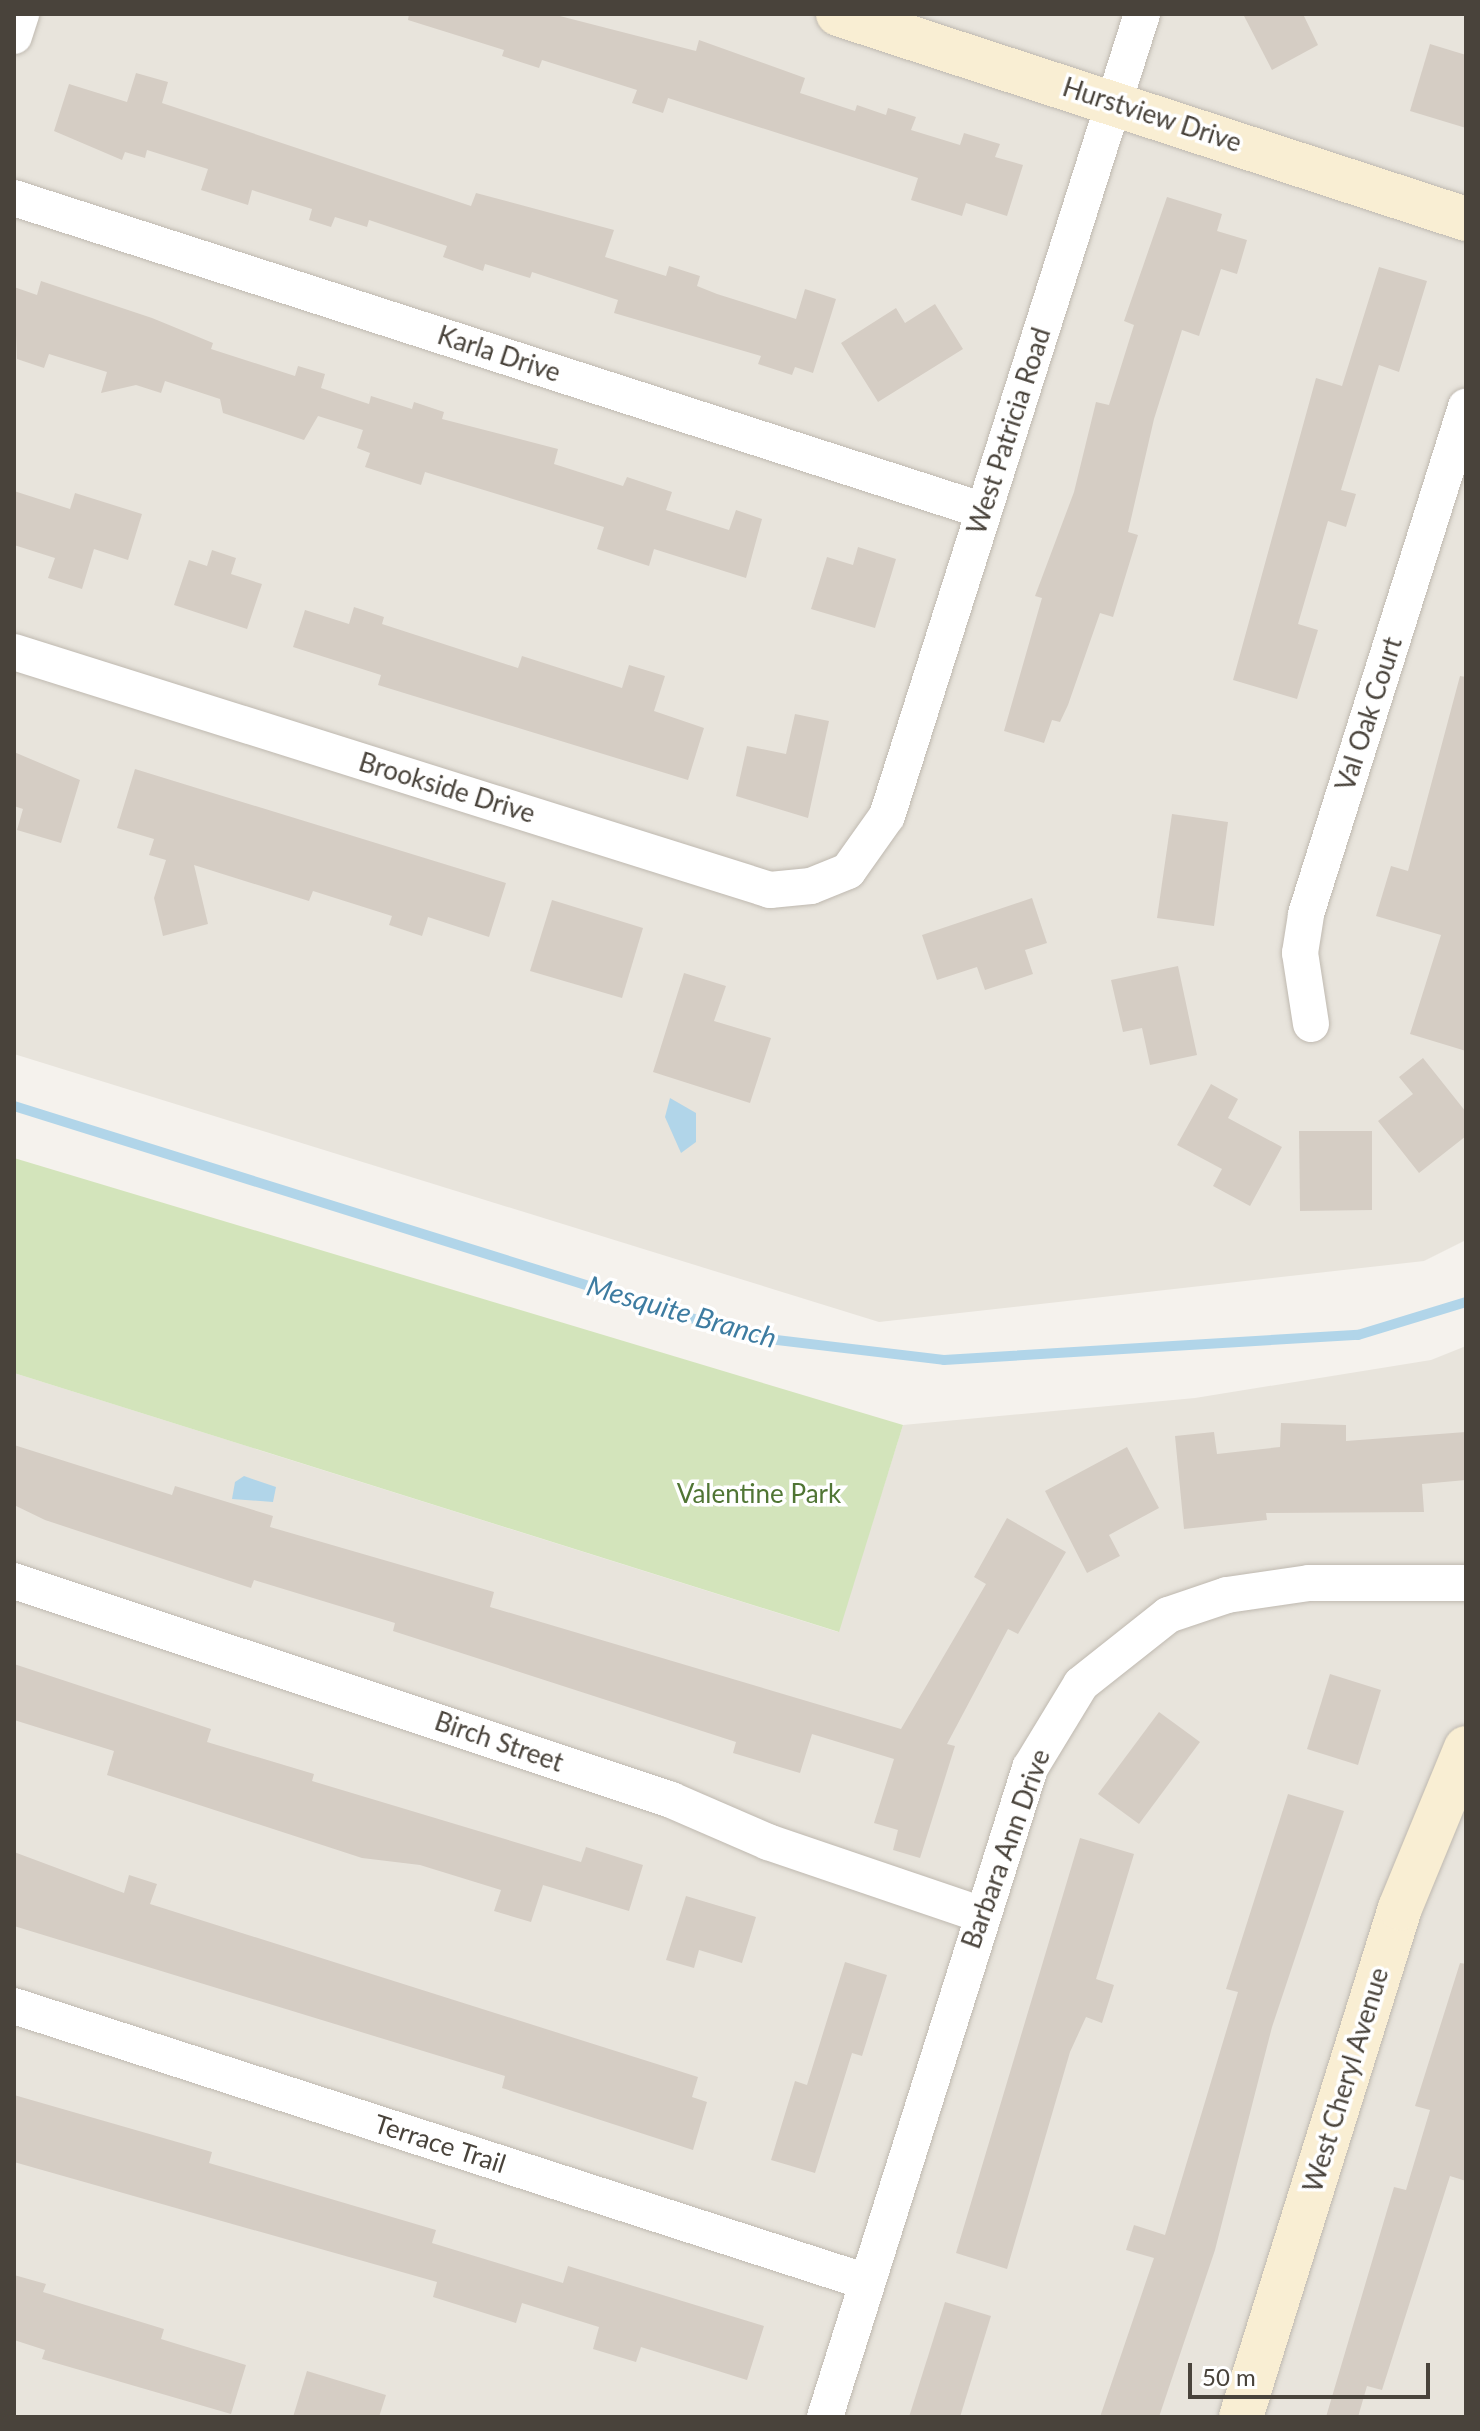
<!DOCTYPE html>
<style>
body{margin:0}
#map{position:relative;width:1480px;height:2431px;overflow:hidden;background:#f5f2ed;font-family:Lato,sans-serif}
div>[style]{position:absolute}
.residential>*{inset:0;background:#e8e4dc}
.green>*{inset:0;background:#d3e4bb}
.water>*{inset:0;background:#b1d5e9}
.stream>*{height:10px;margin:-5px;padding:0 5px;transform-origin:5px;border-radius:5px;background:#b1d5e9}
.building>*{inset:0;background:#d5cdc4}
.roads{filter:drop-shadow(0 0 2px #bfb9b0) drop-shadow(0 0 2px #bfb9b0)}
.street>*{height:36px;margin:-18px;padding:0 18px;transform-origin:18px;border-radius:18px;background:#fff}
.secondary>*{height:44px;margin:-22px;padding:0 22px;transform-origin:22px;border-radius:22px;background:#f9eed3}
span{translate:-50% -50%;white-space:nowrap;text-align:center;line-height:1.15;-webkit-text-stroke:7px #fff;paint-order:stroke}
.street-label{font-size:26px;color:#49433b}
.park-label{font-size:26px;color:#507534}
.water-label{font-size:28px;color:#3e7ca1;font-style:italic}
.frame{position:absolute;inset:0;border:16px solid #49433b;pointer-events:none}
.scale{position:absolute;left:1188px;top:2363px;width:242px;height:36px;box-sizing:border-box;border:4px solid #49433b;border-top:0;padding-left:10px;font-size:24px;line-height:28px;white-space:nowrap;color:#49433b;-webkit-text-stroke:6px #fff;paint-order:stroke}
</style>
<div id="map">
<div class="residential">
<i style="clip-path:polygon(14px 14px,1466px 14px,1466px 1240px,1424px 1261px,879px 1322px,14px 1054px)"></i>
<i style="clip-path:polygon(1466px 1346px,1466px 2417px,14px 2417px,14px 1373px,838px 1632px,903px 1425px,1195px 1398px,1431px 1360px)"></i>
</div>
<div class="green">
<i style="clip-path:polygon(14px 1158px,903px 1425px,839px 1632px,14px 1373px)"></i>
</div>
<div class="water">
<i style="clip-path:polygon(670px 1098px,696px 1113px,696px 1142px,681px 1153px,665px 1117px)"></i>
<i style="clip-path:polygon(244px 1476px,276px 1487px,273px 1502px,232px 1499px,235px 1482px)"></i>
</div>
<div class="stream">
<i style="left:14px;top:1106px;width:773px;rotate:17.38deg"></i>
<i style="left:752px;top:1337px;width:193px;rotate:6.8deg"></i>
<i style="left:944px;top:1360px;width:415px;rotate:-3.5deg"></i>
<i style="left:1358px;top:1335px;width:113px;rotate:-17deg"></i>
</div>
<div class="building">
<i style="clip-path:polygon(409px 14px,552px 14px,696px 51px,699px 40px,805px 78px,800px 93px,855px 111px,857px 105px,886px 115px,888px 108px,916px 117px,911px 130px,960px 145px,964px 133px,1000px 144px,995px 157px,1023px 165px,1007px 216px,966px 203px,962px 216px,911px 200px,918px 178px,668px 98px,663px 113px,632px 103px,637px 90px,542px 60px,539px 68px,502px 56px,504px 50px,408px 20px)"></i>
<i style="clip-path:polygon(1243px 14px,1303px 14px,1318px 45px,1272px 70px)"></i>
<i style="clip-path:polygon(1430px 44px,1466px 55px,1466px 128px,1410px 111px)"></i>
<i style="clip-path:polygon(136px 73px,168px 82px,162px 103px,471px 206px,476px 193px,614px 230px,605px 257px,666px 276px,669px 266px,700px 276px,697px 286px,717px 294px,796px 319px,805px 289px,836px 299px,813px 373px,795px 367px,792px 375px,758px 364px,761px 356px,614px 313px,618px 300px,532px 272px,530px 278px,485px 264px,483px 271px,443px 257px,447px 246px,369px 220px,367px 227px,335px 217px,331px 227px,309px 220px,312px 209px,252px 190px,248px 205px,201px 190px,208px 169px,147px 150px,145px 158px,125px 152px,122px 160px,54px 131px,69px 84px,127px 102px)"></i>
<i style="clip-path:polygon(1167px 197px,1222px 214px,1217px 231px,1247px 240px,1237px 274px,1221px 269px,1199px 336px,1182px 330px,1154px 419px,1128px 532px,1138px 535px,1113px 617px,1100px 613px,1068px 705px,1060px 722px,1052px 720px,1044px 743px,1004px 731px,1042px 598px,1035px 596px,1074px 492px,1096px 402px,1109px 405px,1134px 325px,1124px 321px)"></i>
<i style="clip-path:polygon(1379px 267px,1427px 281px,1399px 372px,1379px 365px,1341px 490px,1356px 494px,1346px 527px,1328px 521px,1298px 624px,1318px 630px,1297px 699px,1233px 680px,1316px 378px,1342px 386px)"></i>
<i style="clip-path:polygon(41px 281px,152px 318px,213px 343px,211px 349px,295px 376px,298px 366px,325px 374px,321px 388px,369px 404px,371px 396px,412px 409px,414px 402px,444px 412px,442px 419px,558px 449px,554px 464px,623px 486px,627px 477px,672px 492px,666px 510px,729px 530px,736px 510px,762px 519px,746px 578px,654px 549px,649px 566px,597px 549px,604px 527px,425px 472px,421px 485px,365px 467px,370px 453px,357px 448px,363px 430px,318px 416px,304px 440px,223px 413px,220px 399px,165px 381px,161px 393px,136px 385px,101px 393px,107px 372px,49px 354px,44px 368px,17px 359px,14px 287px,37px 295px)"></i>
<i style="clip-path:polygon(935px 304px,963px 349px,878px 402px,841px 343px,896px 308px,905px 323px)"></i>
<i style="clip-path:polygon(14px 491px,70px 509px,75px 493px,142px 514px,128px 560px,94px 549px,82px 589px,48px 578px,55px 558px,14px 545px)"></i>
<i style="clip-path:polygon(858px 547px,896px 559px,875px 628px,811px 609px,827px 557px,853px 565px)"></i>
<i style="clip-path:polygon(212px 550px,236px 558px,231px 574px,262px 584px,247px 629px,174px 605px,189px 560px,207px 566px)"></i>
<i style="clip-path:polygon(354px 607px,384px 617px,382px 624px,518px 668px,522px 656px,622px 688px,629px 665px,665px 676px,654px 711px,704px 728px,688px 780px,378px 685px,381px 675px,293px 647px,305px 610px,349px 624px)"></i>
<i style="clip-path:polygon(1460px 676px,1466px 677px,1466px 1051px,1410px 1034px,1441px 935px,1376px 916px,1391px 866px,1408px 871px)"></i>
<i style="clip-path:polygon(795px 714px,829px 721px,808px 818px,736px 796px,747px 746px,786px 754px)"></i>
<i style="clip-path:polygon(14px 752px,80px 780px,61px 843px,17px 830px,23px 809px,14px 806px)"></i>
<i style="clip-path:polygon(135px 769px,506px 883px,489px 937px,428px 917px,422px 936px,389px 925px,392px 916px,313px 891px,309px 901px,194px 865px,208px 924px,163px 936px,154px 898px,166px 860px,149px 855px,154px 839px,117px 828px)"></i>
<i style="clip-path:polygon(1172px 814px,1228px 822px,1214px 926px,1157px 918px)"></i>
<i style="clip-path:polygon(1032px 898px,1047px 943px,1025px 950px,1033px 974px,985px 990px,977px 967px,937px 980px,922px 935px)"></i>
<i style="clip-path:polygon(552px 900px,643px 928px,622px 998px,530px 971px)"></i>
<i style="clip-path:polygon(1178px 966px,1197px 1055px,1150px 1065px,1142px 1028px,1123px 1032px,1111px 980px)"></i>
<i style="clip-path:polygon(684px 973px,726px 986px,714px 1021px,771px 1038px,750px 1103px,653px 1072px)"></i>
<i style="clip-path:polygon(1423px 1058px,1466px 1112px,1466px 1136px,1419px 1173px,1378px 1121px,1413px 1094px,1399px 1077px)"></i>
<i style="clip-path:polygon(1211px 1084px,1238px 1099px,1228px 1118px,1282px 1147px,1250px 1206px,1213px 1186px,1222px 1169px,1177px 1145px)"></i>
<i style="clip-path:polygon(1299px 1131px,1372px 1131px,1372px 1210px,1300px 1211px)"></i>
<i style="clip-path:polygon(1281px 1423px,1346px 1425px,1346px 1441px,1466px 1432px,1466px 1480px,1422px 1484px,1424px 1512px,1266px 1513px,1267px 1520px,1184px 1529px,1175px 1436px,1214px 1432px,1217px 1454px,1280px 1447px)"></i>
<i style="clip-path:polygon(14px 1445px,172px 1495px,175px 1486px,273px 1516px,270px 1527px,494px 1592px,490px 1607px,901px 1729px,986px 1584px,974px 1577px,1007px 1518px,1066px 1552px,1018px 1634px,1008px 1629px,947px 1744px,955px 1746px,920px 1858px,893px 1850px,898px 1830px,874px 1823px,894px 1759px,812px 1734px,800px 1773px,733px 1753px,736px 1742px,393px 1631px,395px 1623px,254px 1580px,251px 1588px,45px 1520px,14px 1505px)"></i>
<i style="clip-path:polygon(1127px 1447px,1159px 1508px,1109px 1535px,1120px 1556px,1087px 1573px,1045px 1491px)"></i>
<i style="clip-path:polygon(14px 1664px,211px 1729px,207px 1742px,314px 1774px,312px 1781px,581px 1862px,586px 1847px,643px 1865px,629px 1911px,543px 1885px,531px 1922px,494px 1911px,501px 1890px,420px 1865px,362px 1858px,107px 1775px,114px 1751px,14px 1720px)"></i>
<i style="clip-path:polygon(1330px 1674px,1381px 1690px,1358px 1765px,1307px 1749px)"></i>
<i style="clip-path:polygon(1159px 1712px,1200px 1742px,1139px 1824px,1098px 1794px)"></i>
<i style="clip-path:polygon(1288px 1794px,1344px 1811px,1272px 2027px,1215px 2250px,1159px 2417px,1100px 2417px,1154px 2258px,1126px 2250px,1134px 2225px,1165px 2235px,1238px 1992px,1226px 1989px)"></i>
<i style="clip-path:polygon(1080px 1838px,1134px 1854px,1096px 1979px,1114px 1985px,1102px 2023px,1086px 2017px,1070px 2052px,1007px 2269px,956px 2253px)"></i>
<i style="clip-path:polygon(14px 1852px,124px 1893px,129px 1875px,157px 1884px,150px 1904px,698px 2077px,692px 2097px,707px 2102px,693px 2150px,502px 2088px,505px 2076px,14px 1926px)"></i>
<i style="clip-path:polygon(686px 1896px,756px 1917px,742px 1963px,699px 1950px,694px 1968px,666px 1960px)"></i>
<i style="clip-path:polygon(845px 1962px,887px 1975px,862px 2056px,852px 2053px,815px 2173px,771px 2160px,795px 2081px,807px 2085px)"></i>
<i style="clip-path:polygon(1460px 1963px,1466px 1964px,1466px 2181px,1450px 2176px,1382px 2390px,1367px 2386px,1358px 2417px,1326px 2417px,1394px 2187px,1406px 2190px,1430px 2110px,1415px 2106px)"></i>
<i style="clip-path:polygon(14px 2095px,212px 2152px,209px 2163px,436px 2230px,432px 2243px,563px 2283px,568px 2266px,764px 2326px,747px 2380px,641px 2347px,636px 2362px,593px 2349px,599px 2327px,522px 2303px,516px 2323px,433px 2297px,437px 2282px,14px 2162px)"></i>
<i style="clip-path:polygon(14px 2275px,46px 2284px,43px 2292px,164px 2329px,161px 2339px,246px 2365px,231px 2414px,42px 2359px,45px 2350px,14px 2340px)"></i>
<i style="clip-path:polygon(945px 2302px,991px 2316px,960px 2417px,909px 2417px)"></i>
<i style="clip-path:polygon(307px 2371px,386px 2395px,379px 2417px,293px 2417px)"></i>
</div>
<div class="roads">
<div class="street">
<i style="left:14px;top:36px;width:23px;rotate:-72deg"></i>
<i style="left:14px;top:198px;width:1019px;rotate:17.88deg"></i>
<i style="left:14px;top:652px;width:793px;rotate:17.47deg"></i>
<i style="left:770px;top:890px;width:41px;rotate:-5.6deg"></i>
<i style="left:811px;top:886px;width:40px;rotate:-22deg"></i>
<i style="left:848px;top:871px;width:67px;rotate:-54.7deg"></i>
<i style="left:887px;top:816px;width:842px;rotate:-72.36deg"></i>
<i style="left:1311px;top:1024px;width:72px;rotate:-98.8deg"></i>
<i style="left:1300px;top:953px;width:39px;rotate:-81deg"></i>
<i style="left:1306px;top:914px;width:532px;rotate:-72.49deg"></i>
<i style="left:14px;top:1581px;width:693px;rotate:18.43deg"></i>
<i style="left:671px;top:1800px;width:106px;rotate:23.4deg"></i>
<i style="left:768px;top:1842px;width:224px;rotate:18.8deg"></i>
<i style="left:14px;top:2006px;width:897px;rotate:17.93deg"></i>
<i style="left:825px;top:2417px;width:681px;rotate:-72.47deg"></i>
<i style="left:1030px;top:1768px;width:98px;rotate:-58.7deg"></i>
<i style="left:1081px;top:1684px;width:111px;rotate:-38.4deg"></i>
<i style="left:1168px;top:1615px;width:62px;rotate:-18.7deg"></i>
<i style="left:1227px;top:1595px;width:83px;rotate:-8.3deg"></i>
<i style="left:1309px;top:1583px;width:157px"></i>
</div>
<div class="secondary">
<i style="left:838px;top:14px;width:661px;rotate:18.08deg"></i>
<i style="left:1241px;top:2417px;width:533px;rotate:-72.65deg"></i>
<i style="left:1400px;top:1908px;width:173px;rotate:-67.6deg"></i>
</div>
</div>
<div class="street-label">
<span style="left:1152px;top:115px;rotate:18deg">Hurstview Drive</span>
<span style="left:499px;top:354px;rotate:18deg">Karla Drive</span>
<span style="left:1009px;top:431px;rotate:-72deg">West Patricia Road</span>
<span style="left:1369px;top:714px;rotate:-72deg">Val Oak Court</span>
<span style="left:447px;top:788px;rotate:17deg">Brookside Drive</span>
<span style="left:499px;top:1742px;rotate:19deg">Birch Street</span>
<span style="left:1006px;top:1849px;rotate:-70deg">Barbara Ann Drive</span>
<span style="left:1346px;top:2080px;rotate:-73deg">West Cheryl Avenue</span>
<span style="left:440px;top:2144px;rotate:18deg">Terrace Trail</span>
</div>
<div class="park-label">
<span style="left:759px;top:1494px">Valentine Park</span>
</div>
<div class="water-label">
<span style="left:682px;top:1311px;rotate:16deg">Mesquite Branch</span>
</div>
<div class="frame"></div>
<div class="scale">50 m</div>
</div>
